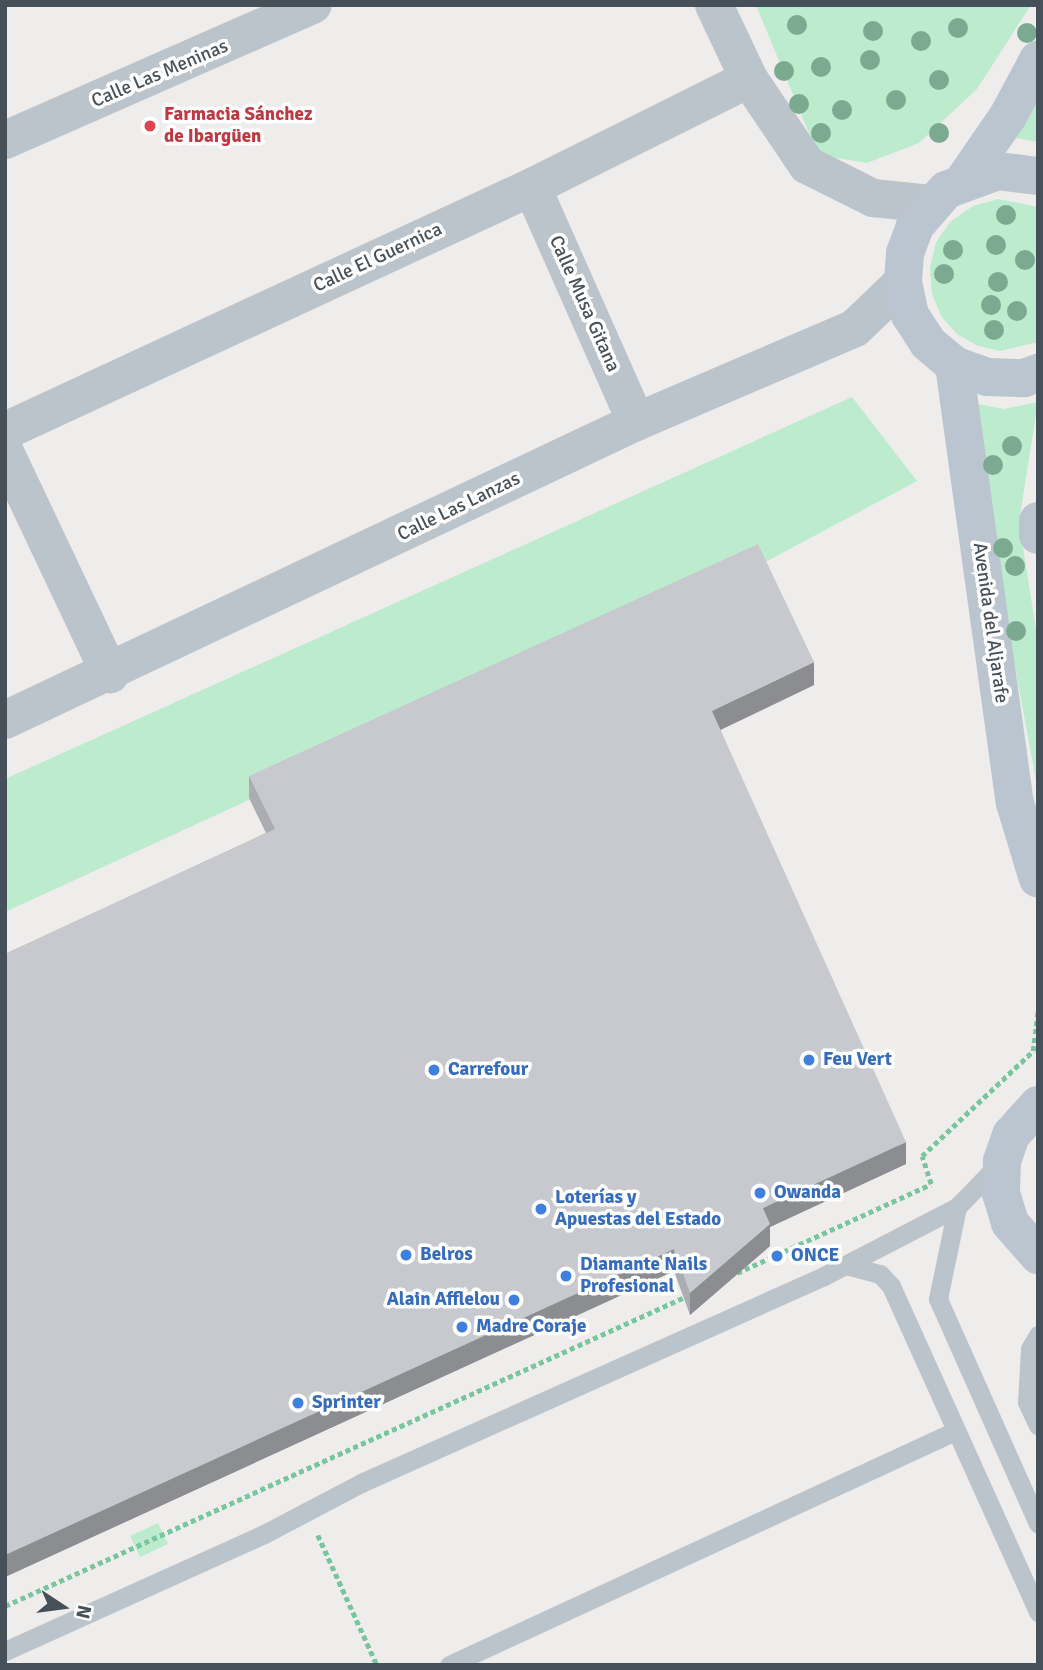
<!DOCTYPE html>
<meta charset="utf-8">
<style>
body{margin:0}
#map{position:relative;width:1043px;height:1670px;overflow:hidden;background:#efecec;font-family:Signika,sans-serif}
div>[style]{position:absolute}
.green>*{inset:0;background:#bcebcd}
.path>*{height:4.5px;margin-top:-2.25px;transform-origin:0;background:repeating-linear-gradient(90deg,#77c69d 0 5px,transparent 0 8.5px)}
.service>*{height:19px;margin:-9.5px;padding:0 9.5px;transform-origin:9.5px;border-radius:9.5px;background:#bbc4cb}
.minor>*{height:38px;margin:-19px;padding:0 19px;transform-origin:19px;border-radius:19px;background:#bbc4cb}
.secondary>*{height:38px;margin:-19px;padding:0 19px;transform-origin:19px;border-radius:19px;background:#bbc5cf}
.trees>*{width:20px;height:20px;margin:-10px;border-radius:50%;background:#7baa91}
.wall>*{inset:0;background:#abadb2}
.shaded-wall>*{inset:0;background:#8b8d91}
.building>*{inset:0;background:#c7c9cf}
.dots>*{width:19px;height:19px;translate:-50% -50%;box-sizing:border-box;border:4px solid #fff;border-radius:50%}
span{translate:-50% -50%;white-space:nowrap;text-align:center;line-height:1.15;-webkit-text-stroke:7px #fff;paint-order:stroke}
.street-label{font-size:19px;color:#465058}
.health-label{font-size:19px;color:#be3a42;font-weight:700}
.left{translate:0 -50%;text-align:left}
.shop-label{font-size:19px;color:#366cbe;font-weight:700}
.right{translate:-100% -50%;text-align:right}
.frame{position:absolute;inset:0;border:7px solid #465058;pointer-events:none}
.north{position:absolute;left:28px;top:1572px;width:70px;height:70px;-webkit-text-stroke:5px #fff;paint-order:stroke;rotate:103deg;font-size:19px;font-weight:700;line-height:28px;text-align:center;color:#465058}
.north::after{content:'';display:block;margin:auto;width:24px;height:32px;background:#465058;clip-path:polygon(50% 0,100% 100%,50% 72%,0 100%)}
</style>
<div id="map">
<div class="green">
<i style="clip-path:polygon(756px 5px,1031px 5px,977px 89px,919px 143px,867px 163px,818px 155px)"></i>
<i style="clip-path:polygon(1038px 91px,1038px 142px,1011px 137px)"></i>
<i style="clip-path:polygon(998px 199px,1038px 207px,1038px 342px,1001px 351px,978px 346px,957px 334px,941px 316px,932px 294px,930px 268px,936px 242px,951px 221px,973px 206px)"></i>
<i style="clip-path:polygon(852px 397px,917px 481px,758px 566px,5px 912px,5px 779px)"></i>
<i style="clip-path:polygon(1038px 402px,1019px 522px,1038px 642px,1038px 791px,999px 581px,973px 403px,1004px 409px)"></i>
<i style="clip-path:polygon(158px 1523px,168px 1544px,140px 1557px,130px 1536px)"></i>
</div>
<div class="path">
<i style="left:737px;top:1273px;width:213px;rotate:-24.6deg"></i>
<i style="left:931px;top:1184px;width:29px;rotate:-108deg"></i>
<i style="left:922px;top:1156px;width:153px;rotate:-43.4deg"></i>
<i style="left:1033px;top:1051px;width:41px;rotate:-83deg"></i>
<i style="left:318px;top:1535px;width:143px;rotate:65.6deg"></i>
<i style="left:5px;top:1606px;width:749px;rotate:-24.44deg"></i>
</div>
<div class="service">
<i style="left:999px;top:1164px;width:60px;rotate:134.3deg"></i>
<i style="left:957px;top:1207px;width:94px;rotate:101.7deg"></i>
<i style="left:938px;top:1299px;width:246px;rotate:66deg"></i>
<i style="left:846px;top:1265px;width:35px;rotate:15deg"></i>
<i style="left:880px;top:1274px;width:16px;rotate:47deg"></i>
<i style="left:891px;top:1286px;width:358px;rotate:65.7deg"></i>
<i style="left:1038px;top:1335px;width:16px;rotate:120deg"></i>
<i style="left:1030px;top:1349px;width:53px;rotate:93.2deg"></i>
<i style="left:1027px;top:1402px;width:26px;rotate:65deg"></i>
<i style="left:5px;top:1651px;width:284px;rotate:-24.3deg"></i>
<i style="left:264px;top:1534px;width:110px;rotate:-27.7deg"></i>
<i style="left:361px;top:1483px;width:507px;rotate:-24.09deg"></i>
<i style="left:824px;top:1276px;width:150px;rotate:-27.4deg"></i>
<i style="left:449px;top:1665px;width:555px;rotate:-24.81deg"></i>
</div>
<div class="minor">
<i style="left:714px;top:5px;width:82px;rotate:64.7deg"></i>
<i style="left:749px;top:79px;width:104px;rotate:56deg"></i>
<i style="left:807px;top:165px;width:74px;rotate:26.6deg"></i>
<i style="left:873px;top:198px;width:58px;rotate:5.9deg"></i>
<i style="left:5px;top:140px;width:336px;rotate:-23.7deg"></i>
<i style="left:532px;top:187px;width:257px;rotate:66.1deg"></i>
<i style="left:5px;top:431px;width:581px;rotate:-24.84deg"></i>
<i style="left:532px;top:187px;width:242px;rotate:-26.5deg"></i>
<i style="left:5px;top:452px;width:246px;rotate:64.7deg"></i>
<i style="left:5px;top:720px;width:698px;rotate:-25.28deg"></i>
<i style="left:636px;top:422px;width:238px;rotate:-23.2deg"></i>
<i style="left:855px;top:328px;width:66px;rotate:-43.8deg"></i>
</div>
<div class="secondary">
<i style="left:1038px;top:176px;width:40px;rotate:-172.9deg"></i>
<i style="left:998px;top:171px;width:55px;rotate:159.9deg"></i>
<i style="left:946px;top:190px;width:48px;rotate:130.7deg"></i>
<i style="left:915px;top:226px;width:29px;rotate:110deg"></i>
<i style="left:905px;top:253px;width:29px;rotate:94deg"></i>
<i style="left:903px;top:282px;width:34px;rotate:78deg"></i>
<i style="left:910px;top:315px;width:33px;rotate:57deg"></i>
<i style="left:928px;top:343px;width:34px;rotate:40deg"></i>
<i style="left:954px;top:365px;width:35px;rotate:20deg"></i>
<i style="left:987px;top:377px;width:37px;rotate:2deg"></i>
<i style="left:1024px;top:378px;width:15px;rotate:-20deg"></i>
<i style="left:964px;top:180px;width:78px;rotate:-55.5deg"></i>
<i style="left:1008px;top:116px;width:64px;rotate:-61.8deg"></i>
<i style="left:954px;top:365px;width:442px;rotate:82.1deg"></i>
<i style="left:1015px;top:803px;width:79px;rotate:73.2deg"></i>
<i style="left:1038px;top:521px;width:14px;rotate:90deg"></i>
<i style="left:1038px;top:1105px;width:40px;rotate:132deg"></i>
<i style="left:1011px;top:1135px;width:28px;rotate:109deg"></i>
<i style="left:1002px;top:1161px;width:32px;rotate:92deg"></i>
<i style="left:1001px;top:1193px;width:31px;rotate:73deg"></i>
<i style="left:1010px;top:1223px;width:43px;rotate:48.8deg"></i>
</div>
<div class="trees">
<i style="left:797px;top:25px"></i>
<i style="left:958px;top:28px"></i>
<i style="left:873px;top:31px"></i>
<i style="left:1027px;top:33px"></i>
<i style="left:921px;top:41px"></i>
<i style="left:870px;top:60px"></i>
<i style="left:821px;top:67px"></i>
<i style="left:784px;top:71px"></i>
<i style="left:939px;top:80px"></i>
<i style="left:896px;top:100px"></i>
<i style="left:799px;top:104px"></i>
<i style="left:842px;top:110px"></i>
<i style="left:821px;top:133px"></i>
<i style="left:939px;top:133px"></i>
<i style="left:1006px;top:215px"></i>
<i style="left:996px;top:245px"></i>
<i style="left:953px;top:250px"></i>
<i style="left:1025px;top:260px"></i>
<i style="left:944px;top:274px"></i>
<i style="left:998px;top:282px"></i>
<i style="left:991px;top:305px"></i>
<i style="left:1017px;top:311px"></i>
<i style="left:994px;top:330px"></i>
<i style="left:1012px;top:446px"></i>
<i style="left:993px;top:465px"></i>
<i style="left:1003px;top:548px"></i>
<i style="left:1015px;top:566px"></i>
<i style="left:1016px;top:631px"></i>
</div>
<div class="wall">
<i style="clip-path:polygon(814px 685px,720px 730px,906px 1164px,770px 1227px,770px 1246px,690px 1315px,674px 1271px,5px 1577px,5px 954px,266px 833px,249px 798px,249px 776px)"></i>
</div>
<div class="shaded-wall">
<i style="clip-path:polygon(814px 662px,814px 685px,712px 734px,712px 711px)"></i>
<i style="clip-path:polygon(906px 1142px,906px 1164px,770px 1227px,770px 1246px,690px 1315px,690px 1293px,763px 1208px)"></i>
<i style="clip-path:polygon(674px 1249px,674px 1271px,5px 1577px,5px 1555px)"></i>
</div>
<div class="building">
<i style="clip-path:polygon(758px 544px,814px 662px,712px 711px,906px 1142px,763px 1208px,770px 1224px,690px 1293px,674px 1249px,5px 1555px,5px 954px,275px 829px,249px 776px)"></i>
</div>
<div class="dots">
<i style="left:150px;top:126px;background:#e0444e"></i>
<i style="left:809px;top:1060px;background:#3f7fe0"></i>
<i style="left:434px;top:1070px;background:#3f7fe0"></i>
<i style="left:760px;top:1193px;background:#3f7fe0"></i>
<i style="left:541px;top:1209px;background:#3f7fe0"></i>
<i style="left:406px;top:1255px;background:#3f7fe0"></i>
<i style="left:777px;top:1256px;background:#3f7fe0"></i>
<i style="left:566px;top:1276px;background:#3f7fe0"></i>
<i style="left:514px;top:1300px;background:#3f7fe0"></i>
<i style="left:462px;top:1327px;background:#3f7fe0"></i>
<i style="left:298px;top:1403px;background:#3f7fe0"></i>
</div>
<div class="street-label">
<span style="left:160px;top:74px;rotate:-23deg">Calle Las Meninas</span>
<span style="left:378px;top:258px;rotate:-25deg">Calle El Guernica</span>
<span style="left:584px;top:304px;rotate:66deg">Calle Musa Gitana</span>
<span style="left:459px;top:507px;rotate:-26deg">Calle Las Lanzas</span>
<span style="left:990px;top:623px;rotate:82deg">Avenida del Aljarafe</span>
</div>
<div class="health-label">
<span class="left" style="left:164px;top:126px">Farmacia Sánchez<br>de Ibargüen</span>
</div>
<div class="shop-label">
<span class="left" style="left:823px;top:1060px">Feu Vert</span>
<span class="left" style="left:448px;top:1070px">Carrefour</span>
<span class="left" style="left:774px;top:1193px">Owanda</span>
<span class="left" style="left:555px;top:1209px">Loterías y<br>Apuestas del Estado</span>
<span class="left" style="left:420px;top:1255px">Belros</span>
<span class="left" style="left:791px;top:1256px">ONCE</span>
<span class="left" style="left:580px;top:1276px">Diamante Nails<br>Profesional</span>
<span class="right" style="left:500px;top:1300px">Alain Afflelou</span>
<span class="left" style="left:476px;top:1327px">Madre Coraje</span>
<span class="left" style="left:312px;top:1403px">Sprinter</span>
</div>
<div class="frame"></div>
<div class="north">N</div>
</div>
